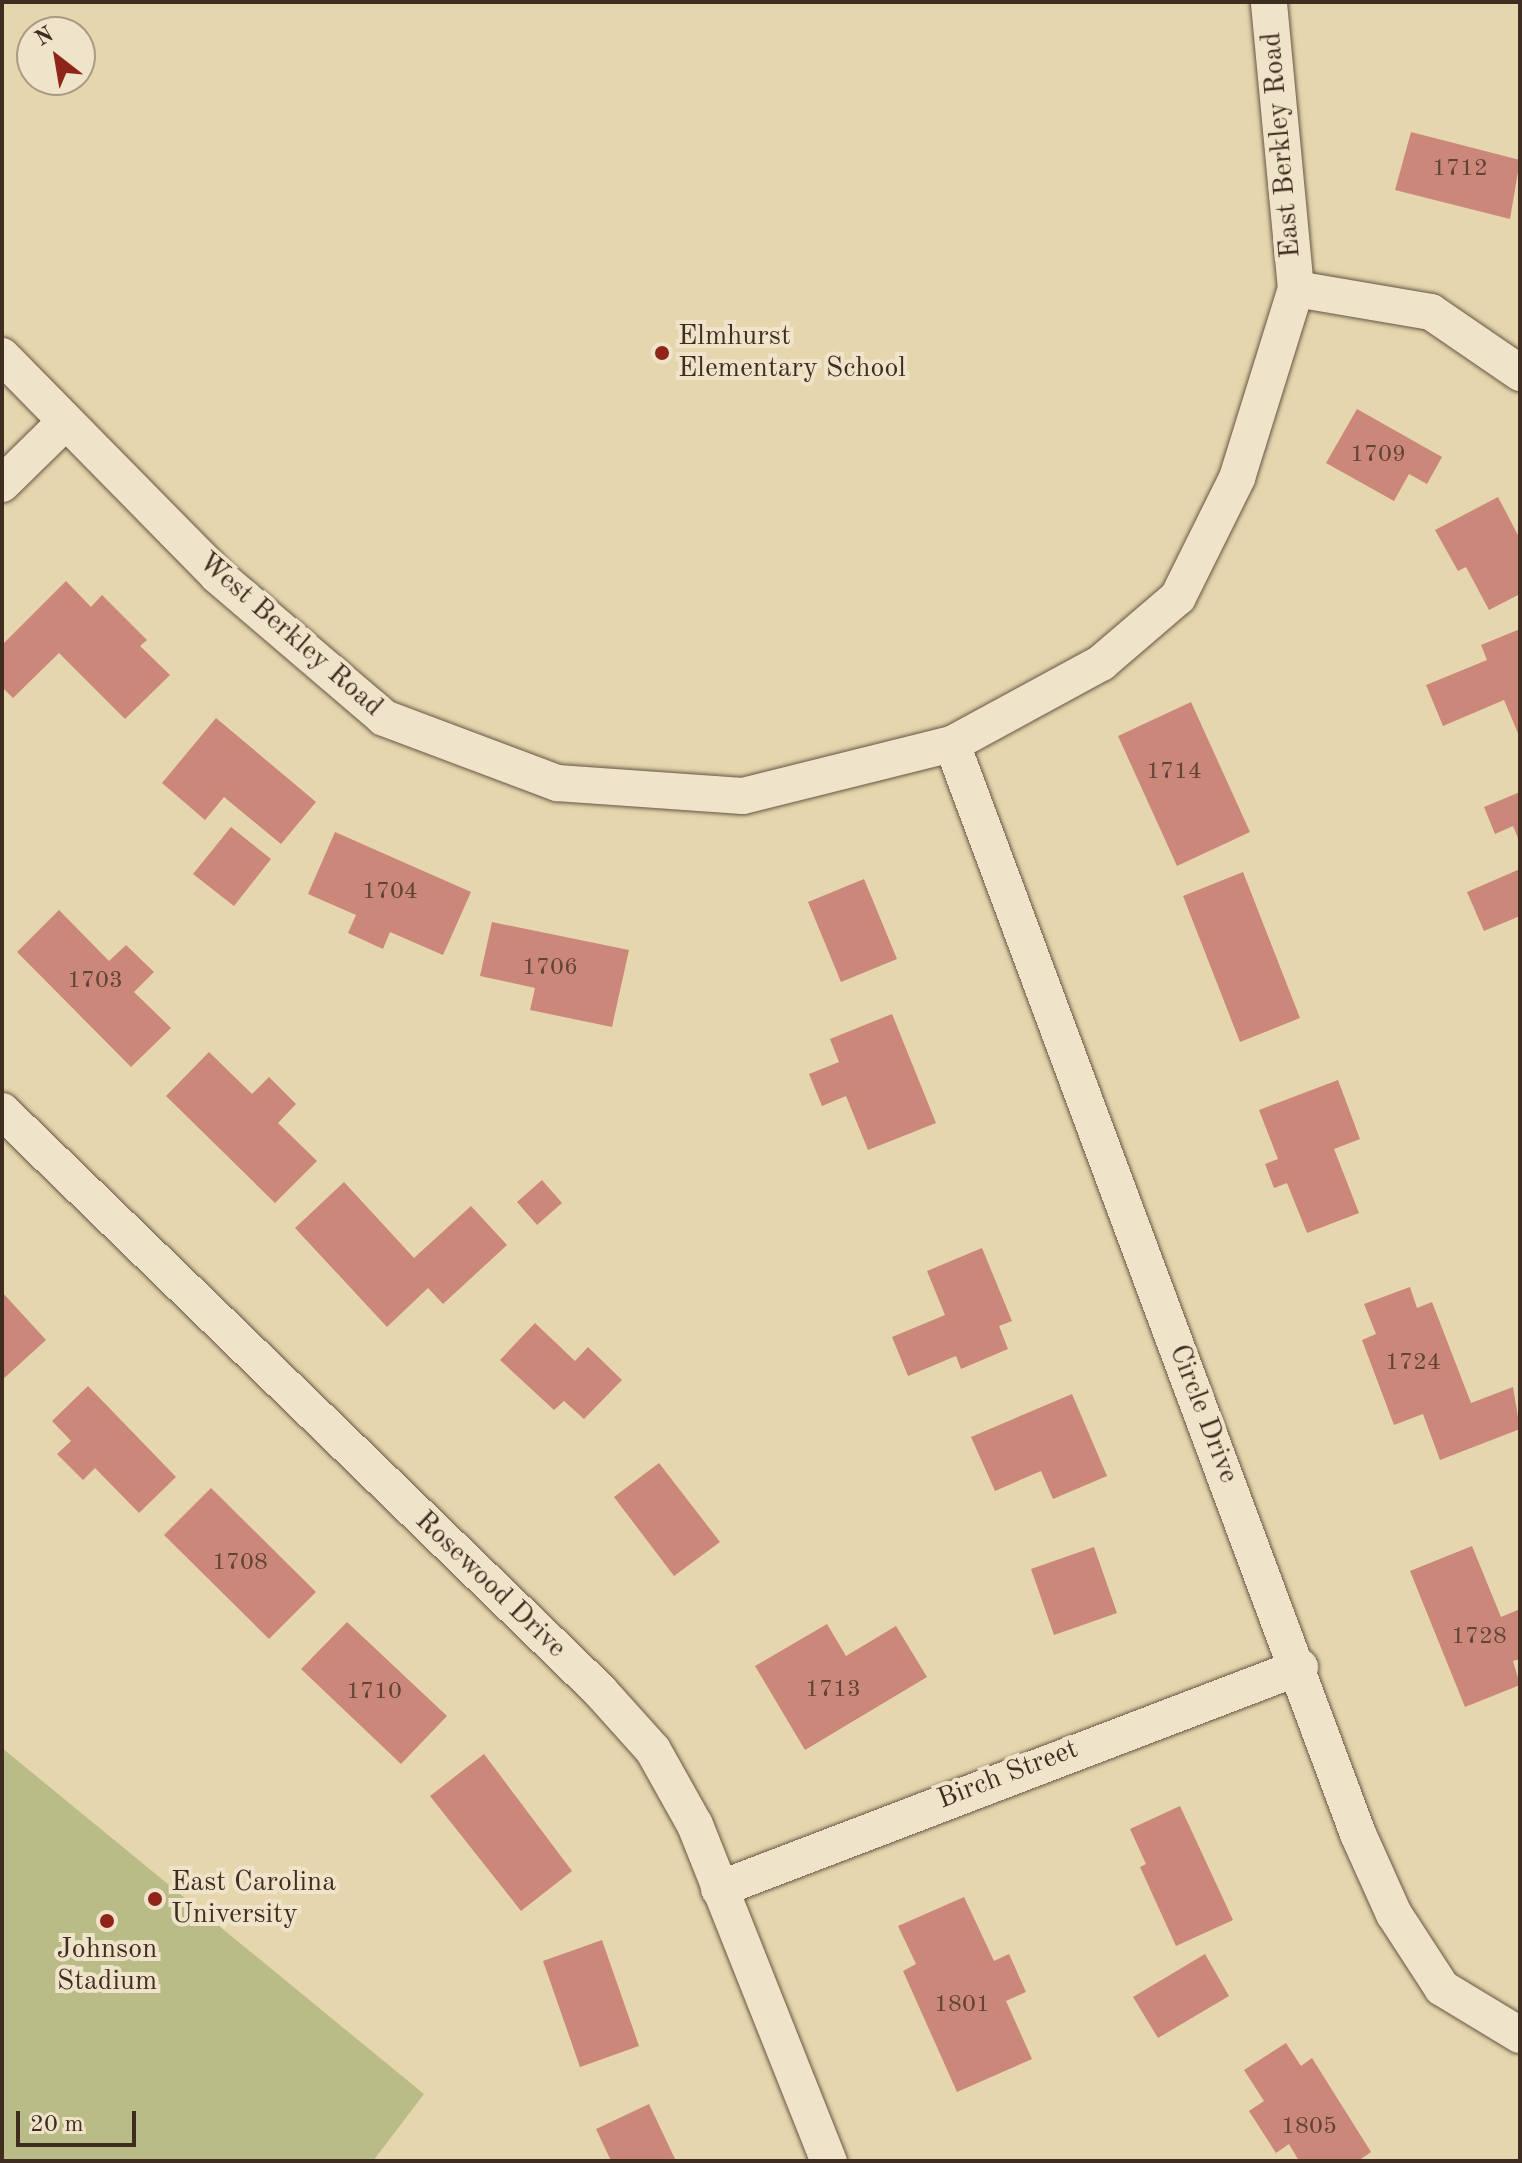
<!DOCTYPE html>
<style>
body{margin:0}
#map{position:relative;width:1522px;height:2163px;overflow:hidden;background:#e6d6ae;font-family:"Old Standard TT",serif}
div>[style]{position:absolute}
.green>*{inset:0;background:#babc87}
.building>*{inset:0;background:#cb877a}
.roads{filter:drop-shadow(0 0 2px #685744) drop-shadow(0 0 2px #685744)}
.minor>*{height:36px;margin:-18px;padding:0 18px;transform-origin:18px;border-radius:18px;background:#efe4ca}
.dots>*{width:22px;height:22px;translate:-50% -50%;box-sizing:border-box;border:4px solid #efe4ca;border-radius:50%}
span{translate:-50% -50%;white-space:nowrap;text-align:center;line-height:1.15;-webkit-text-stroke:8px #efe4ca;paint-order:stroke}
.number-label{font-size:24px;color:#614436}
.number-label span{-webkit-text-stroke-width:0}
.street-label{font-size:28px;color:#3e2d20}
.poi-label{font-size:28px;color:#3e2d20}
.left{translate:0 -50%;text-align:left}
.frame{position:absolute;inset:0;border:4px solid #3e2d20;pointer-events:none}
.north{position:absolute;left:16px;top:16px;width:80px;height:80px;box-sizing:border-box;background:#efe4ca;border:2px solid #a89b86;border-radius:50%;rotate:329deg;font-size:22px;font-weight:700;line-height:32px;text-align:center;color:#3e2d20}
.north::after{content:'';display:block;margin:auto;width:28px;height:36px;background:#8f2418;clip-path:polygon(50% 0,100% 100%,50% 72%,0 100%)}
.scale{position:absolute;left:16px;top:2111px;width:120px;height:36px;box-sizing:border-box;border:4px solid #3e2d20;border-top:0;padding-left:10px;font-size:24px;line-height:28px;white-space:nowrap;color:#3e2d20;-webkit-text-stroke:6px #efe4ca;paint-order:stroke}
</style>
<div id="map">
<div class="green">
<i style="clip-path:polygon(2px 1748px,424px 2094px,373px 2161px,2px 2161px)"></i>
</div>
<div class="building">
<i style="clip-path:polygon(1411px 132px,1520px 160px,1510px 219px,1395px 190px)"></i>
<i style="clip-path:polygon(1357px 409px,1442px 457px,1427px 484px,1409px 474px,1394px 501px,1326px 463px)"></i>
<i style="clip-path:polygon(1498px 497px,1520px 539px,1520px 594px,1489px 610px,1466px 567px,1458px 571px,1435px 530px)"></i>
<i style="clip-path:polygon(66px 581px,91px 607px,102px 595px,147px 640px,140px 646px,170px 675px,125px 719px,59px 653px,13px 698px,2px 687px,2px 645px)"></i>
<i style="clip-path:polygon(1520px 629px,1520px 738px,1504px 700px,1443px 726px,1426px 685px,1487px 660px,1481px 645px)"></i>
<i style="clip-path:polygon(1191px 702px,1250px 832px,1177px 866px,1118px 736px)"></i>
<i style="clip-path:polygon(216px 718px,316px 802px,281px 844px,224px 797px,205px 820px,162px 783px)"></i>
<i style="clip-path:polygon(1520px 792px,1520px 843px,1513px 826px,1495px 834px,1484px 807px)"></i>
<i style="clip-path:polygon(231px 827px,271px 859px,234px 906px,193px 874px)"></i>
<i style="clip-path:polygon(335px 832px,471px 892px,443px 955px,390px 932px,383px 949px,348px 933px,356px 915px,308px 894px)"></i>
<i style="clip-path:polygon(1520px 869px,1520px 916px,1484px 931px,1467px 892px)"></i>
<i style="clip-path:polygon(1243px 872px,1300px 1018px,1240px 1042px,1183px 896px)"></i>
<i style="clip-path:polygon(864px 879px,897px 959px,841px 982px,808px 902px)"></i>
<i style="clip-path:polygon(59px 910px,109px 961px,126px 945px,154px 972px,134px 992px,171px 1028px,131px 1067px,17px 952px)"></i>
<i style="clip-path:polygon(492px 922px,629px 950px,612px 1027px,530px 1010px,535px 988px,480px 976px)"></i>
<i style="clip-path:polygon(892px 1014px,936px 1123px,868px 1150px,846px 1096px,822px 1106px,809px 1074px,839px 1062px,830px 1039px)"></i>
<i style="clip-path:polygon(209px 1052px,252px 1094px,269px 1077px,296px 1104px,278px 1123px,317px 1161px,275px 1203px,166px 1096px)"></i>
<i style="clip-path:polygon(1338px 1080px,1360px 1139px,1334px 1149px,1359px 1213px,1307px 1233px,1287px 1183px,1274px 1188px,1265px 1164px,1278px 1159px,1259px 1110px)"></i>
<i style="clip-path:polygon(542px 1180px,562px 1203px,537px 1225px,517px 1202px)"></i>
<i style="clip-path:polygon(344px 1182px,414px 1258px,471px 1206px,507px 1245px,443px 1304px,428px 1288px,387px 1327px,295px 1228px)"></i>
<i style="clip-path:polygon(982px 1248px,1012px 1321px,999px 1326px,1008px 1349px,961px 1369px,956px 1356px,908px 1376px,892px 1337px,945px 1315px,927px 1271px)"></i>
<i style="clip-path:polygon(1410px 1287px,1417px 1308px,1432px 1302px,1471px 1403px,1513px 1387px,1520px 1429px,1440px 1460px,1423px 1414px,1394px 1425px,1362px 1340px,1376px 1334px,1364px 1304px)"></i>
<i style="clip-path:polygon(2px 1292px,46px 1340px,2px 1380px)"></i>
<i style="clip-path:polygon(535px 1323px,575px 1361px,588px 1347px,622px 1380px,584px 1419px,564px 1401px,554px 1410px,500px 1360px)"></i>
<i style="clip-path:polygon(88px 1386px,176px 1477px,139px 1513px,95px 1468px,83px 1480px,57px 1454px,71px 1441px,52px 1421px)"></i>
<i style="clip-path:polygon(1072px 1394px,1107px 1476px,1053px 1499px,1041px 1471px,995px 1491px,971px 1437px)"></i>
<i style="clip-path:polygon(659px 1463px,720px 1542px,674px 1576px,614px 1497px)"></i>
<i style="clip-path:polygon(211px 1488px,316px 1592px,269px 1639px,164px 1535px)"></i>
<i style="clip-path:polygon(1472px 1546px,1501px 1617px,1520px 1609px,1520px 1659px,1513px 1661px,1520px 1685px,1465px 1707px,1410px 1571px)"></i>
<i style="clip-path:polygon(1094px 1547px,1117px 1613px,1054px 1635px,1031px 1569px)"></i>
<i style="clip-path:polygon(347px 1622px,447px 1716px,401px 1764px,301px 1669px)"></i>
<i style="clip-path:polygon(827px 1624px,846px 1656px,896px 1626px,927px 1677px,805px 1750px,755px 1666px)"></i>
<i style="clip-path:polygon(484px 1754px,572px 1871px,521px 1911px,430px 1796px)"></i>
<i style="clip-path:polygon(1180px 1806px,1233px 1920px,1176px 1946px,1140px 1867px,1146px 1864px,1130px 1829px)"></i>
<i style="clip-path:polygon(964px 1897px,994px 1961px,1009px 1954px,1026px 1992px,1006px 2001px,1032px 2059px,957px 2092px,903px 1971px,916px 1964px,898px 1926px)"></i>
<i style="clip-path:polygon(602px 1940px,639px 2046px,580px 2067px,543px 1961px)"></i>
<i style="clip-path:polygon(1205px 1954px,1229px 1996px,1158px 2038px,1133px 1997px)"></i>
<i style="clip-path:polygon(1286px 2043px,1301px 2066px,1312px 2058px,1371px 2152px,1358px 2161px,1299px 2161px,1289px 2144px,1276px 2153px,1249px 2111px,1264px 2101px,1244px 2070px)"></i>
<i style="clip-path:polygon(649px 2104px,676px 2161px,611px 2161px,596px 2129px)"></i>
</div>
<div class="roads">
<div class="minor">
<i style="left:1296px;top:289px;width:137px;rotate:9.7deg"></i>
<i style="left:1431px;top:312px;width:108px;rotate:34.4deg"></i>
<i style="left:2px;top:356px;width:308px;rotate:45.5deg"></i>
<i style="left:218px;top:576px;width:218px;rotate:40.5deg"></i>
<i style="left:384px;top:718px;width:185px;rotate:20.6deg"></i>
<i style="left:557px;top:783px;width:186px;rotate:4deg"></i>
<i style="left:743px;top:796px;width:215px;rotate:-14deg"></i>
<i style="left:952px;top:744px;width:170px;rotate:-28.5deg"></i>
<i style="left:1101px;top:663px;width:101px;rotate:-40.6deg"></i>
<i style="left:1178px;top:597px;width:133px;rotate:-63.6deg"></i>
<i style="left:1237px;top:478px;width:198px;rotate:-72.7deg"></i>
<i style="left:1296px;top:289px;width:288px;rotate:-95.4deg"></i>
<i style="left:2px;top:484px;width:88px;rotate:-44.5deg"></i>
<i style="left:952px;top:744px;width:1163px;rotate:69.57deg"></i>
<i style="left:1358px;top:1834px;width:88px;rotate:65.8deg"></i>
<i style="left:1394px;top:1914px;width:88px;rotate:57deg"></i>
<i style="left:1442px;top:1988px;width:91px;rotate:31.1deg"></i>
<i style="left:2px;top:1111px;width:833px;rotate:44.12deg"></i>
<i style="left:600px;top:1691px;width:79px;rotate:48.1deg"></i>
<i style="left:653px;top:1750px;width:86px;rotate:60.8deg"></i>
<i style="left:695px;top:1825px;width:362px;rotate:68.3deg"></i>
<i style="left:719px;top:1889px;width:622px;rotate:-20.91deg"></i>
</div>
</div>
<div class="dots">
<i style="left:662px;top:353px;background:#8f2418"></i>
<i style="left:155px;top:1899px;background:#8f2418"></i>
<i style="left:107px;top:1921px;background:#8f2418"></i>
</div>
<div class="number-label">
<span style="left:1460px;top:170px">1712</span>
<span style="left:1378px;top:456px">1709</span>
<span style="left:1174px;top:773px">1714</span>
<span style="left:390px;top:893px">1704</span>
<span style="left:550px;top:969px">1706</span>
<span style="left:95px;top:982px">1703</span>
<span style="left:1413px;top:1364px">1724</span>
<span style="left:240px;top:1564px">1708</span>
<span style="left:1479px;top:1638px">1728</span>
<span style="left:833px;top:1691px">1713</span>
<span style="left:374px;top:1693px">1710</span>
<span style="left:962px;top:2006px">1801</span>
<span style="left:1309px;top:2128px">1805</span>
</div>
<div class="street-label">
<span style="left:1282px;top:145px;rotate:-95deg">East Berkley Road</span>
<span style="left:290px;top:635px;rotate:41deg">West Berkley Road</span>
<span style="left:1203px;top:1414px;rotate:69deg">Circle Drive</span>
<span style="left:490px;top:1585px;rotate:44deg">Rosewood Drive</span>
<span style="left:1008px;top:1775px;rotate:-21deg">Birch Street</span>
</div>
<div class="poi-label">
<span class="left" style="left:678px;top:353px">Elmhurst<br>Elementary School</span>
<span class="left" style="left:171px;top:1899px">East Carolina<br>University</span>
<span style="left:107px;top:1966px">Johnson<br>Stadium</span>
</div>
<div class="frame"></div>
<div class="north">N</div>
<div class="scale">20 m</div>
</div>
